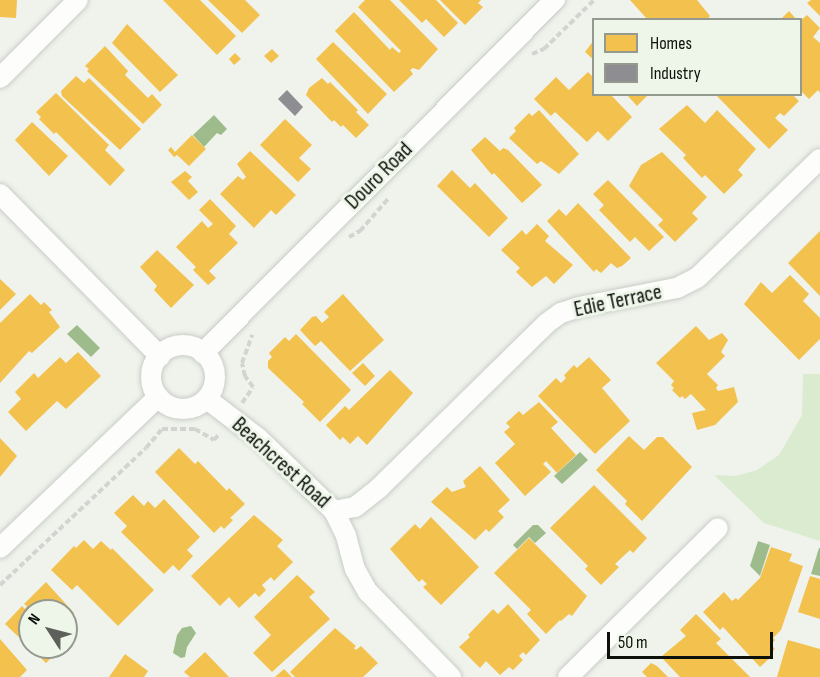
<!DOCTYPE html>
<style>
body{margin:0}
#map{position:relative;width:820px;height:677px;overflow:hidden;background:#eff3ec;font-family:"Sofia Sans Condensed",sans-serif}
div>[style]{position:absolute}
.green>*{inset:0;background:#daebcf}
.water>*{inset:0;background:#9ebc8b}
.homes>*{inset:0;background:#f2c14e}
.industry>*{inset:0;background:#8d8d92}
.path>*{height:4px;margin-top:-2px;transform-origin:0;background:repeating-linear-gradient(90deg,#d3d4d2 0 6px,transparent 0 9px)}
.roads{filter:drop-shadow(0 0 2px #c9cdc7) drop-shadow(0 0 2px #c9cdc7)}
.minor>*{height:20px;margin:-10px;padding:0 10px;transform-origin:10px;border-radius:10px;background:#fdfdfc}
.minor>.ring{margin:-10px;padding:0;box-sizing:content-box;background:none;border:20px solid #fdfdfc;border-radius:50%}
span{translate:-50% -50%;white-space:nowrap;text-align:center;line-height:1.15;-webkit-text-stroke:6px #eef6e9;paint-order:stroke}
.street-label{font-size:22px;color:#0d100b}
.legend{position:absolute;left:592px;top:18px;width:210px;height:78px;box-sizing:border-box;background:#eef6e9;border:2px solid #949a90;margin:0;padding:8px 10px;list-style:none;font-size:18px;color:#0d100b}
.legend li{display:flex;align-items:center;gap:12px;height:30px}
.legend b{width:30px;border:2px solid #949a90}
.north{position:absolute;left:18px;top:599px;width:60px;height:60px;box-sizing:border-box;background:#eef6e9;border:2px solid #949a90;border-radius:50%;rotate:306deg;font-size:16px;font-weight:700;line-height:24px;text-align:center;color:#0d100b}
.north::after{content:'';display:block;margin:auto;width:21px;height:27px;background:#5c5f5a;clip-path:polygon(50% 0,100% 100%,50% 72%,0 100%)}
.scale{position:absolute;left:607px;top:632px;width:166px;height:27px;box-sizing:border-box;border:3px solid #0d100b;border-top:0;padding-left:8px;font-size:18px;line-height:21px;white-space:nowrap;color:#0d100b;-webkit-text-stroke:4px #eef6e9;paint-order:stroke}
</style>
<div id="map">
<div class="green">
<i style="clip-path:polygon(803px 374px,820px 374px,820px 541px,764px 523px,714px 475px,736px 476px,757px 470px,779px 455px,802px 415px)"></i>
</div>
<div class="water">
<i style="clip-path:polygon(214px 115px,227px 129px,221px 135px,217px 133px,204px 147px,193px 135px)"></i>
<i style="clip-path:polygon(77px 325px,100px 348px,91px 357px,67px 334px)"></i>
<i style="clip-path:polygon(580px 452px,588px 460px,562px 484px,554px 476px)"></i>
<i style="clip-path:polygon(533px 525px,538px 525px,546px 533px,535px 543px,529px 537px,517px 549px,513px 545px)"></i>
<i style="clip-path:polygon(758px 541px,770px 545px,760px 576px,750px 566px)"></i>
<i style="clip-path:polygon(819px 548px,820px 548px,820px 576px,811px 574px)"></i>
<i style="clip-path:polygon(191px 626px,196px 633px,187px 647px,185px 657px,181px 658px,173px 653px,177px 635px,182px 628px)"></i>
</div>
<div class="homes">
<i style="clip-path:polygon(0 0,17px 0,16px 18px,0 17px)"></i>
<i style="clip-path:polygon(163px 0,200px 0,236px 36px,217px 55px)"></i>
<i style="clip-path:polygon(208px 0,245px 0,260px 15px,242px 33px)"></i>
<i style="clip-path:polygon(365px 0,390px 0,438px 49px,419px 70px,413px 68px,410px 70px,413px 74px,394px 92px,335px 31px,354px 12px,390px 50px,392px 47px,399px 53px,401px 51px,358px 7px)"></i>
<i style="clip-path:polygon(399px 0,436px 0,458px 23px,444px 37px,426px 19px,422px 23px)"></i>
<i style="clip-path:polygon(440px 0,481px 0,478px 3px,483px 7px,465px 25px)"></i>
<i style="clip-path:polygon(630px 0,697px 0,710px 16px,707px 20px,648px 20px)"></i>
<i style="clip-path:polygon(811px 0,820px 0,820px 16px,807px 3px)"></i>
<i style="clip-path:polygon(789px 11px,797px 20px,780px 20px)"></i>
<i style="clip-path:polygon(807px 15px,820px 28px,813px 37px,820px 43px,820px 93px,818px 90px,809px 99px,800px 90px,800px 21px)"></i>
<i style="clip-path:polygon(127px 24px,178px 75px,160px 92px,112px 43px)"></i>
<i style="clip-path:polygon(594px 40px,594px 60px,585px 52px)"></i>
<i style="clip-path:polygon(333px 42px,387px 94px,368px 114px,316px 59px)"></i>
<i style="clip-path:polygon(105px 46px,128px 71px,125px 75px,148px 98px,152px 94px,162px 105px,143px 124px,87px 71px,89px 69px,85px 66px)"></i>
<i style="clip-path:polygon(272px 49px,279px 56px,271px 63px,264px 56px)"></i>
<i style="clip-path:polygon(235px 53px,241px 59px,234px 65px,229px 59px)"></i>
<i style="clip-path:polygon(588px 72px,594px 78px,594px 94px,610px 94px,632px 117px,608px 141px,598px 131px,587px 142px,555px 112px,551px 116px,534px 99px,556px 77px,569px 90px)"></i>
<i style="clip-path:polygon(76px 76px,84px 83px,89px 78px,141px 129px,120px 150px,62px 96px,61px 91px)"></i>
<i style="clip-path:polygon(322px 78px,328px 84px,330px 82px,358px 110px,356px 112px,369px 125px,356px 138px,343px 125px,341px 127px,334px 120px,332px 122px,306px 95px,309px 88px)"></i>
<i style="clip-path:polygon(56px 93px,109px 145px,105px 150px,125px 170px,110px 186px,56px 132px,54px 134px,39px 119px,41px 117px,36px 112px)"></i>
<i style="clip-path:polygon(626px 94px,649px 94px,637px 106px)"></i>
<i style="clip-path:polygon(715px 94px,792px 94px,799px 101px,784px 116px,780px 113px,775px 118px,788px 130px,769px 149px)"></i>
<i style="clip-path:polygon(687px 105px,705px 123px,717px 110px,756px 149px,738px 170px,743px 175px,724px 194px,705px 175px,702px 178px,683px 158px,686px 155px,659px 129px)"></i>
<i style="clip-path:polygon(539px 110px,579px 154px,559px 174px,541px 161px,537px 164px,509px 138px,516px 131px,514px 128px,529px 113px,532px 116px)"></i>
<i style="clip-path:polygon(285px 119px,312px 145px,299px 158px,311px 169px,298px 182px,260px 145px)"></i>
<i style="clip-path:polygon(32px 122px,68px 156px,49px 176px,15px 140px)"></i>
<i style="clip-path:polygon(192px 135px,206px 149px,189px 166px,177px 155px,174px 157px,168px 150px,171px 147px,175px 152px)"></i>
<i style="clip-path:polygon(485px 137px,500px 151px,503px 148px,508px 150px,542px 185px,522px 203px,494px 173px,492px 175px,471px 150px)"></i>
<i style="clip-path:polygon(250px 151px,296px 195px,276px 215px,271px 210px,254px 228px,220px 194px,238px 176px,243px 180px,246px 177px,237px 164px)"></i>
<i style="clip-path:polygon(662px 152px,707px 197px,692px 213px,698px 219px,675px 242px,658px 225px,663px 220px,629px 186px,641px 165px)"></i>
<i style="clip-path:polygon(452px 170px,470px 188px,475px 183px,508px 218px,489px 237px,437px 186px)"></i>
<i style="clip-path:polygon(185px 171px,192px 177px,188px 181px,198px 192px,189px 200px,171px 182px)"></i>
<i style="clip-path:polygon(608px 180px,664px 237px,649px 251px,635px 237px,630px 242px,599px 210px,604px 205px,593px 194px)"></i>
<i style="clip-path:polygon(210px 199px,236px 226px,229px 234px,238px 243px,209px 271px,216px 278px,208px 285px,193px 270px,196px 267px,176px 247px,202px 221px,208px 228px,213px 224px,199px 210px)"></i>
<i style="clip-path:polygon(578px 203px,631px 258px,622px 266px,617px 268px,611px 263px,601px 273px,596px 269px,594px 272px,547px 221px,559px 209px,566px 216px)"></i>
<i style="clip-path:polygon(537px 224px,549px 236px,545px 241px,573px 265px,554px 284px,546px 276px,532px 287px,516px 272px,520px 268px,501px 250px,522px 230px,526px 235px)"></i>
<i style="clip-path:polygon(820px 231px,820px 296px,788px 263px)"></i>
<i style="clip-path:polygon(157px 250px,194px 285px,171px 308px,154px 290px,157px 286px,140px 267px)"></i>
<i style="clip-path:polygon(790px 275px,809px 294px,803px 301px,820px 318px,820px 339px,799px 360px,744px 304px,761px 282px,772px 293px)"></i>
<i style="clip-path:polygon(0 279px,16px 294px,0 310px)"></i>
<i style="clip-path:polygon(30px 294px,41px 305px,44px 302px,52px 310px,49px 312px,60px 327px,32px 353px,29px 351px,0 383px,0 323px)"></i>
<i style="clip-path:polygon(343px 294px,384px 340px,350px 371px,321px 341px,315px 346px,300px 330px,312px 317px,316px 316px,322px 323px,329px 317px,324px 312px)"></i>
<i style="clip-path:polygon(696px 326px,709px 340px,722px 333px,728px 340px,721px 352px,725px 356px,707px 374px,718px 385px,716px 388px,718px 391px,734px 387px,738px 402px,715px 425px,697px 430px,692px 413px,706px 410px,691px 394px,685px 399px,682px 396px,680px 398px,672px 390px,674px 388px,671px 385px,674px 381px,656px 363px)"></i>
<i style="clip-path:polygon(296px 334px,351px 390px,320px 422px,302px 404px,304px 402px,268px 368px,268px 361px,272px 357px,269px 353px,285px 337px,289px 341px)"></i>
<i style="clip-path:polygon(78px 352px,101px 376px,66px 409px,57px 401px,26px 431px,8px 412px,21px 399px,15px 392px,34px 373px,38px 378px,60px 357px,66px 363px)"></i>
<i style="clip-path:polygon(589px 357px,611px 380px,602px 388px,630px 421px,595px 454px,538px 396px,556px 378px,561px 383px,566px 378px,564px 375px,574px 365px,577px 368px)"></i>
<i style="clip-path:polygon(363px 363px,375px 376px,365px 386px,352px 373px)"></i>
<i style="clip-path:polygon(390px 370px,413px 393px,367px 445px,358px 436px,350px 444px,343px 437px,340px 440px,326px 425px,345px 406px,349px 410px)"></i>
<i style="clip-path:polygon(539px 402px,558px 422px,551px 428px,576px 455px,557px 473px,546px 461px,543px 464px,551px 472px,525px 496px,495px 463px,515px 444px,504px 432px,510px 427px,506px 423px,519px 411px,523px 415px)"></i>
<i style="clip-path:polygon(629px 436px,644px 450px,657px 437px,663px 437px,692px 467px,642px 521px,625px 504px,627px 501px,596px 470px)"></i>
<i style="clip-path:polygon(0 438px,17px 456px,0 477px)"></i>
<i style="clip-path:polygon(179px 448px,195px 464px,198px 461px,227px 491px,229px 488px,245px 504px,230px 518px,233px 520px,224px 529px,221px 526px,214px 533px,155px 472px)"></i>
<i style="clip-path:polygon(480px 466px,510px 500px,498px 511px,504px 517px,489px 532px,486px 529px,475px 540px,431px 502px,447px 487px,452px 492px,466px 487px,463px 481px)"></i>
<i style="clip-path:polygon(594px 485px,647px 538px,633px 553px,630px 550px,615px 564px,619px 567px,601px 585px,585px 569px,588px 566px,550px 528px)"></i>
<i style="clip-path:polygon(133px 495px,144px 506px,148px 501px,155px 508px,164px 499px,200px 537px,187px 550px,193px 556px,179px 571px,173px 565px,164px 574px,121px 532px,127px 526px,114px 513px)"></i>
<i style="clip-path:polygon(254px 515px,283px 540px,277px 546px,293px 562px,274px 581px,271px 577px,262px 585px,266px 590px,259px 597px,255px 593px,239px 608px,229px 597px,220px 606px,191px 576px)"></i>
<i style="clip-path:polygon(431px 517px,479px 567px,441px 605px,423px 587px,427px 584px,422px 579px,419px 582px,390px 549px,415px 524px,420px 529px)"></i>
<i style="clip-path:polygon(529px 538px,587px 596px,572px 616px,569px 614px,561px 621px,560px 620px,546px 634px,527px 614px,531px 610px,494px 573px)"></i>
<i style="clip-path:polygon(84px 540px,93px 549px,101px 541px,111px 550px,112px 548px,154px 590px,118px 626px,77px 585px,72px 590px,51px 570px,74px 546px,76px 548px)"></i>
<i style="clip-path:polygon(771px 547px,792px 554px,789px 561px,803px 566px,781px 630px,773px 638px,775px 640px,771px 645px,775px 649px,770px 653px,772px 656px,760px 667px,723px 627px,720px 630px,703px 612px,724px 592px,732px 601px,736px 598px,738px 600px,760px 578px)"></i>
<i style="clip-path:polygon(297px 575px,315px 592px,309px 597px,330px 619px,272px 672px,253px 653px,271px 635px,254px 617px)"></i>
<i style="clip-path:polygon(810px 576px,820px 579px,820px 619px,798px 612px)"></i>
<i style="clip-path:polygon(46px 582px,74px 613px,66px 621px,66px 611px,30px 611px,30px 647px,50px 647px,45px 652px,51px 658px,46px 663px,5px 624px,22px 606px,25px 609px,27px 606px,24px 604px)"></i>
<i style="clip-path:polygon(508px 604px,540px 640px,526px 655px,523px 652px,519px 656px,523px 660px,513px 670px,509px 667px,500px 675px,486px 661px,480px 668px,459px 647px,470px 637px,468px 635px,493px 609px,498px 614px)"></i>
<i style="clip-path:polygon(696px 614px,721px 639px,716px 643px,750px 677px,680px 677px,663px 659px,662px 656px,686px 636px,680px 630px)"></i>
<i style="clip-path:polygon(335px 628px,356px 646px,354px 648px,356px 650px,361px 646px,378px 663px,363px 677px,295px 677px,290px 672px)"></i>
<i style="clip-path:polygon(0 639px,27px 670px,20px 677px,0 677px)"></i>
<i style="clip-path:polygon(788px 640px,820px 649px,820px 677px,777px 677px)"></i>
<i style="clip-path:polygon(205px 652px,229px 677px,190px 677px,184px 672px)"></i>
<i style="clip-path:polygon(125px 654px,148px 671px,144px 677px,109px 677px)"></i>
<i style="clip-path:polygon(651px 663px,657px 666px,668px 677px,647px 677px,642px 672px)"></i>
<i style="clip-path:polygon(284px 669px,292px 677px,275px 677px)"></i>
</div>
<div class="industry">
<i style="clip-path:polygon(287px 90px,303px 107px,295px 116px,278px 99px)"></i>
</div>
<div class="path">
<i style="left:532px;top:54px;width:13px;rotate:-23deg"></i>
<i style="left:544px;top:49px;width:70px;rotate:-44.4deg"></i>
<i style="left:349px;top:237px;width:13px;rotate:-29deg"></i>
<i style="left:360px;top:231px;width:43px;rotate:-48.8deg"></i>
<i style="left:242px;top:403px;width:19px;rotate:-55deg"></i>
<i style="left:253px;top:387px;width:14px;rotate:-126deg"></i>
<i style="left:245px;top:376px;width:13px;rotate:-103deg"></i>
<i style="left:242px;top:363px;width:30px;rotate:-70deg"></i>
<i style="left:0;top:585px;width:200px;rotate:-43.2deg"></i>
<i style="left:146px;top:448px;width:25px;rotate:-50deg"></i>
<i style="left:162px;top:429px;width:33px"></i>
<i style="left:195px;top:429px;width:22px;rotate:30deg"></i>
<i style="left:214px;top:440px;width:9px;rotate:-49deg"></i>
</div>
<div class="roads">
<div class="minor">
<i style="left:0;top:78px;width:110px;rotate:-45deg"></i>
<i style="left:0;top:194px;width:228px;rotate:45.4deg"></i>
<i class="ring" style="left:151px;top:345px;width:44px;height:44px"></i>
<i style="left:203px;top:353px;width:499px;rotate:-45.1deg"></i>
<i style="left:207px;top:399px;width:64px;rotate:37.4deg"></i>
<i style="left:258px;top:438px;width:105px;rotate:43.8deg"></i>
<i style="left:334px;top:511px;width:28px;rotate:64deg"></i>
<i style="left:346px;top:536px;width:34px;rotate:75deg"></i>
<i style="left:355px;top:569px;width:26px;rotate:61deg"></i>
<i style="left:368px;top:592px;width:119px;rotate:45.7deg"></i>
<i style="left:334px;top:511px;width:21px;rotate:-11deg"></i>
<i style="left:355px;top:507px;width:31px;rotate:-38deg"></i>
<i style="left:379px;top:488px;width:235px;rotate:-44.5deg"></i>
<i style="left:547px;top:323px;width:17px;rotate:-36deg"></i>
<i style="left:561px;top:313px;width:19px;rotate:-18deg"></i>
<i style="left:579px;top:307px;width:100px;rotate:-11deg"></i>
<i style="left:677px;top:288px;width:22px;rotate:-27deg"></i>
<i style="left:697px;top:278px;width:171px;rotate:-44.1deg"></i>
<i style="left:0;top:548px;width:219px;rotate:-43.7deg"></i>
<i style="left:568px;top:677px;width:211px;rotate:-44.8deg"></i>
</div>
</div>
<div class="street-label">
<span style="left:379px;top:176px;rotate:-45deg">Douro Road</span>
<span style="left:618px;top:301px;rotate:-12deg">Edie Terrace</span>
<span style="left:281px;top:463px;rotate:42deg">Beachcrest Road</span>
</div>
<ul class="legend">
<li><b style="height:16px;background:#f2c14e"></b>Homes</li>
<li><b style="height:16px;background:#8d8d92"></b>Industry</li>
</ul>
<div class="north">N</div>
<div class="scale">50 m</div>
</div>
